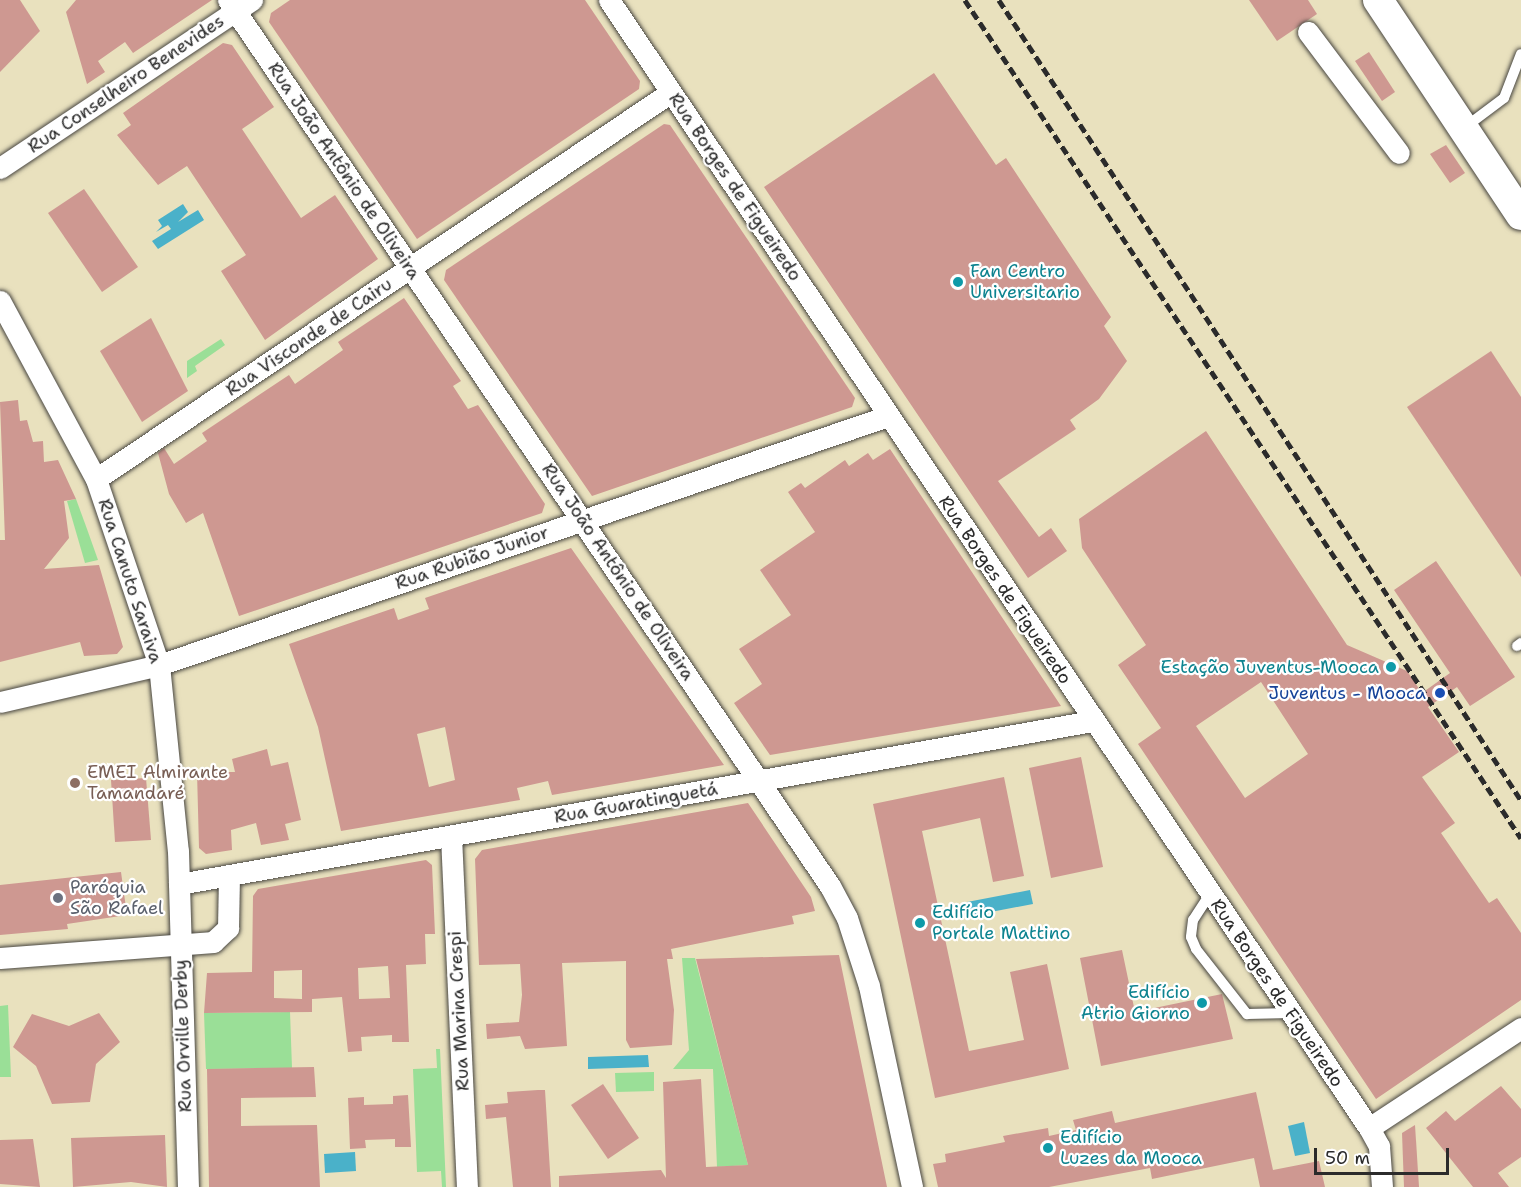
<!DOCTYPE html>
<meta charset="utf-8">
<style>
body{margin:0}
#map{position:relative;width:1521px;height:1187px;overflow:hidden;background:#e9e1be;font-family:"Shantell Sans",sans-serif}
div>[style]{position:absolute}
.green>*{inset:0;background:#9adf97}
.water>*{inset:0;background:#4ab1c9}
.building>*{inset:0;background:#ce9891}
.roads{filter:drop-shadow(0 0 2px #484641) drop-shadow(0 0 2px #484641)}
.lane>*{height:10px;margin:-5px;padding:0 5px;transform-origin:5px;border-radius:5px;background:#fff}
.street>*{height:21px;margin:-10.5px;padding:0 10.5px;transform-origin:10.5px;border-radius:10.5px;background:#fff}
.secondary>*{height:30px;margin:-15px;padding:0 15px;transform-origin:15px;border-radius:15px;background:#fff}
.rail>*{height:4.5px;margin-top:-2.25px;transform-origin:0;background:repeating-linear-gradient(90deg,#2b2b2b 0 9px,transparent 0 13.5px)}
.dots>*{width:16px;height:16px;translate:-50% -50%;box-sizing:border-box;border:3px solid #fff;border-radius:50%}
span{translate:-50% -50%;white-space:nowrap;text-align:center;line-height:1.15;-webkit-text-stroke:4.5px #fff;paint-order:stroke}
.street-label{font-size:18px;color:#2b2b2b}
.culture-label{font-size:18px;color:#0d838f}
.left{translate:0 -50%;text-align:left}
.right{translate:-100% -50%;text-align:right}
.transit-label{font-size:18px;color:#164399}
.education-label{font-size:18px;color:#785e54}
.worship-label{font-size:18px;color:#5b616d}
.scale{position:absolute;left:1314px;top:1148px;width:135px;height:27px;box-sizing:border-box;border:3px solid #2b2b2b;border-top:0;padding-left:8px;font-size:18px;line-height:21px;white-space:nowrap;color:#2b2b2b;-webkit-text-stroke:4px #fff;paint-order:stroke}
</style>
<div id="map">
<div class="green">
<i style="clip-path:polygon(221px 339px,225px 345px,195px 366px,197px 371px,187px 378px,187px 361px)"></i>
<i style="clip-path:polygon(76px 499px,87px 529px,98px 560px,85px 563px,67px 501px)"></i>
<i style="clip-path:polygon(682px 958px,695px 958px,748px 1165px,717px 1167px,713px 1069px,673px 1069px,689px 1050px)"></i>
<i style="clip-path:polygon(8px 1005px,11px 1077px,0 1077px,0 1006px)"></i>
<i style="clip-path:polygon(290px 1012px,292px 1068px,206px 1069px,204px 1013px)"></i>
<i style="clip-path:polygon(436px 1049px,440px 1049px,446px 1187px,442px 1187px,441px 1171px,417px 1172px,413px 1069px,437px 1068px)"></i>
<i style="clip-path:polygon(654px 1072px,654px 1091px,616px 1092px,615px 1073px)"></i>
</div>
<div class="water">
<i style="clip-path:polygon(183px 204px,188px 212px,178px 222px,198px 210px,204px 220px,158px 249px,152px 241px,171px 229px,168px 225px,156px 232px,162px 226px,158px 220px)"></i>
<i style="clip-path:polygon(1030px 890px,1033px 904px,970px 916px,967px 902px)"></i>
<i style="clip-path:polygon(648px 1055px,649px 1067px,588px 1069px,588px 1057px)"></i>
<i style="clip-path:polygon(1304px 1122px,1310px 1153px,1295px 1156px,1288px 1126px)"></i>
<i style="clip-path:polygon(355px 1152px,356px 1171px,325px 1173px,324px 1154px)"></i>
</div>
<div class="building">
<i style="clip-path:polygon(0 0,20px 0,40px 31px,0 72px)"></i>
<i style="clip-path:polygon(76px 0,212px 0,133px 53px,125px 42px,98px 61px,105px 72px,87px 84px,66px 12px)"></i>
<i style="clip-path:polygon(290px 0,585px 0,640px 81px,639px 89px,417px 239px,269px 22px,271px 13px)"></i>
<i style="clip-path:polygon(1249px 0,1308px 0,1317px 14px,1277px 41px)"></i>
<i style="clip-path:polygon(223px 43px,232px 45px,274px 107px,242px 129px,301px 218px,335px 195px,378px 259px,265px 340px,221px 271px,246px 255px,187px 166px,158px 185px,117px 135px,131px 125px,123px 113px)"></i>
<i style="clip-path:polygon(1369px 52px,1395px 92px,1382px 101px,1355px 61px)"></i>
<i style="clip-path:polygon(934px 73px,996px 165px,1006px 158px,1111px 317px,1104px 326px,1127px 361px,1099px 399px,1070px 420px,1076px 429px,998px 481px,1039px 537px,1051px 528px,1067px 551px,1028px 578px,764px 187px)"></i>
<i style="clip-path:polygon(664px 124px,670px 125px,855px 398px,852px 407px,592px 496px,444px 280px,446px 270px)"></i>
<i style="clip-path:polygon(1446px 145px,1465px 173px,1450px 183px,1430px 154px)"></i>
<i style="clip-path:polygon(84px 189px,138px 267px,102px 292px,48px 213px)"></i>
<i style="clip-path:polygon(404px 298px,461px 381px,453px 386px,468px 409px,478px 405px,545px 504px,542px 513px,239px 616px,203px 513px,186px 523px,169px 494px,158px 453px,164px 448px,174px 464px,207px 441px,202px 433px,289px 375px,295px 384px,343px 350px,338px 342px)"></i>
<i style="clip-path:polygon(151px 318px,188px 391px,142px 422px,100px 351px)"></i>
<i style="clip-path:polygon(1491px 351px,1521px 397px,1521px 577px,1407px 407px)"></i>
<i style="clip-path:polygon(18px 400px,20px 421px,27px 420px,33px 442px,43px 441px,44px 462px,58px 460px,76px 499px,64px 501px,69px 538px,44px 569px,99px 565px,123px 647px,117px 654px,84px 656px,80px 642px,0 662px,0 540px,5px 540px,0 402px)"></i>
<i style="clip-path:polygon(evenodd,1206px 431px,1347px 645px,1407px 671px,1422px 693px,1450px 673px,1394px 590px,1436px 561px,1515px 677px,1470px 706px,1457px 687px,1428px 707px,1459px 752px,1422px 777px,1455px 823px,1441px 833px,1489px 903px,1497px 898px,1521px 933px,1521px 1000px,1376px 1099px,1138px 744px,1161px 728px,1118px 665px,1146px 645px,1082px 548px,1079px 519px,1206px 431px,1261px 682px,1308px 754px,1245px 798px,1196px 726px,1261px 682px)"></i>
<i style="clip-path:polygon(890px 449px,1061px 706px,770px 755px,734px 703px,762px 684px,739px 649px,791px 615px,760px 570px,815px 532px,788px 492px,801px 483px,805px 488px,845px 460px,849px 466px,868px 453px,873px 460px)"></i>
<i style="clip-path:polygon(evenodd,571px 548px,724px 765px,552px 795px,548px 781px,517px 788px,520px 800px,341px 831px,318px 727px,289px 644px,394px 608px,398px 620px,429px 609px,425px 598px,571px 548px,445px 727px,455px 780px,429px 787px,417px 734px,445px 727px)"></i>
<i style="clip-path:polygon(267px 749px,271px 766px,288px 762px,301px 820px,285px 824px,289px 840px,261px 845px,256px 823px,231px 830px,232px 850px,206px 854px,199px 848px,197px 772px,235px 772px,232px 759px)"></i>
<i style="clip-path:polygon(1081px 757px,1103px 867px,1051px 878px,1029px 768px)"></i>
<i style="clip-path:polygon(1004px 777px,1024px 876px,993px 882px,980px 818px,922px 831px,969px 1051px,1024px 1040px,1010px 972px,1047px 964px,1069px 1069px,935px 1098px,873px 804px)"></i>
<i style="clip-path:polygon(146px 778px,151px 840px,115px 842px,111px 780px)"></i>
<i style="clip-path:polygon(748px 803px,811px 897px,815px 911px,792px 916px,794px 924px,671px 949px,673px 959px,667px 959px,674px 1010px,672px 1045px,630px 1048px,626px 1040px,626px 961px,562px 963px,567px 1046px,525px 1049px,520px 1036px,487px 1039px,486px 1024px,519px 1022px,522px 995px,520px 964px,479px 965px,475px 859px,482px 850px)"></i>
<i style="clip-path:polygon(evenodd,426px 860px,432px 865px,435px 934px,425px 934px,426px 964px,406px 965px,409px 1042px,392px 1042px,392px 1035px,361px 1037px,362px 1051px,348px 1052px,342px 997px,312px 999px,312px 1012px,204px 1013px,207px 973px,252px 972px,253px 896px,258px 889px,426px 860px,388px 966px,390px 998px,359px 999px,358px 968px,388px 966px,426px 860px,302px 970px,302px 999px,274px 998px,274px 971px,302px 970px)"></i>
<i style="clip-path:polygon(121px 872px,127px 915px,67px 924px,68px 929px,0 935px,0 885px)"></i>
<i style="clip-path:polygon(1122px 950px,1135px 1012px,1222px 994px,1233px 1039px,1101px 1066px,1080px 958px)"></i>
<i style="clip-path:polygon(839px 955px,887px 1187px,559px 1187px,559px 1176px,661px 1170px,666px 1178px,663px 1082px,701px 1079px,706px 1167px,748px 1165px,696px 959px)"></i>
<i style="clip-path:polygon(99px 1013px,120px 1042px,96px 1064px,90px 1102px,52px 1104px,36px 1066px,13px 1047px,32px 1014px,69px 1026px)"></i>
<i style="clip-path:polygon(314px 1067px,316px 1097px,241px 1098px,241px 1126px,317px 1125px,320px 1187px,209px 1187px,207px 1069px)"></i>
<i style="clip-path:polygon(603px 1084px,639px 1138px,608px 1159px,571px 1105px)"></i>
<i style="clip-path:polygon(1501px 1086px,1521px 1109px,1521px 1157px,1498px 1173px,1509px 1187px,1473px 1187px,1426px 1128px,1446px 1111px,1455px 1121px)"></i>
<i style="clip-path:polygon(538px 1090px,545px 1090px,551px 1187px,513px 1187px,506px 1117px,486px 1119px,485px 1105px,508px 1103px,507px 1092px)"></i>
<i style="clip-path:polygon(1256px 1092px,1273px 1170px,1319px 1161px,1325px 1187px,1260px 1187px,1254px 1158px,1152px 1179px,1150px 1168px,1049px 1187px,938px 1187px,933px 1164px,946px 1162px,945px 1154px,1005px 1142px,1003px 1136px,1048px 1128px,1049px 1136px,1076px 1130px,1073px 1120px,1112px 1111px,1115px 1123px)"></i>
<i style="clip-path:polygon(408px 1095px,411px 1147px,395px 1147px,395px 1139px,365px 1140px,366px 1148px,350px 1149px,348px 1098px,364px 1097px,364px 1105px,393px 1104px,393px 1096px)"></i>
<i style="clip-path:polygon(1415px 1125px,1419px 1187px,1404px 1187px,1402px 1133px)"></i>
<i style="clip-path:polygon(165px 1135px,167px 1187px,131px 1182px,73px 1187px,71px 1138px)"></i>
<i style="clip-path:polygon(33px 1139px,40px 1187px,0 1184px,0 1140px)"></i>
</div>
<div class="roads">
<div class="lane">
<i style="left:1464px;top:128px;width:50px;rotate:-36.9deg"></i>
<i style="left:1504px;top:98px;width:47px;rotate:-68.9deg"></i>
<i style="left:1517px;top:646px;width:5px;rotate:-37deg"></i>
<i style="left:1210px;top:894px;width:31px;rotate:123deg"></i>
<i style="left:1193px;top:920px;width:17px;rotate:97deg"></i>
<i style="left:1191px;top:937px;width:13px;rotate:67deg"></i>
<i style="left:1196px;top:949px;width:83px;rotate:51.9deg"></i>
<i style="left:1247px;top:1014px;width:44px;rotate:-1.3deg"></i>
</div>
<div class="street">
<i style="left:228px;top:0;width:1071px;rotate:55.81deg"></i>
<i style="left:830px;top:886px;width:36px;rotate:62deg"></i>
<i style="left:847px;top:918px;width:71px;rotate:72.1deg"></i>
<i style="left:869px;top:986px;width:206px;rotate:77.9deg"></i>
<i style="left:609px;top:0;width:1360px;rotate:56.03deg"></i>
<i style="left:1369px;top:1128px;width:21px;rotate:61deg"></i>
<i style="left:1379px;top:1146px;width:41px;rotate:85.8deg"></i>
<i style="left:1308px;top:32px;width:151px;rotate:53.1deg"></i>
<i style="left:0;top:168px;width:303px;rotate:-33.7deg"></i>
<i style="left:0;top:301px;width:202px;rotate:61.7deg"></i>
<i style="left:96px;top:479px;width:196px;rotate:71.3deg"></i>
<i style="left:159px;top:665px;width:187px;rotate:84.2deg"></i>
<i style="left:178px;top:851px;width:336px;rotate:88.3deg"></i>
<i style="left:96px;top:479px;width:693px;rotate:-33.94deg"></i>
<i style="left:0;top:702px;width:163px;rotate:-13.1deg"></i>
<i style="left:159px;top:665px;width:770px;rotate:-18.86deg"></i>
<i style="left:451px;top:836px;width:351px;rotate:87.4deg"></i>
<i style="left:179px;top:884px;width:927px;rotate:-10.12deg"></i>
<i style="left:0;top:958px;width:214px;rotate:-4.3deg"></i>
<i style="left:213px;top:942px;width:21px;rotate:-43deg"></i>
<i style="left:228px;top:928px;width:53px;rotate:-88.9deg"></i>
<i style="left:1369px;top:1128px;width:182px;rotate:-33.3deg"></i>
</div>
<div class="secondary">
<i style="left:1378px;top:0;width:258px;rotate:56.4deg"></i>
</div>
</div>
<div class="rail">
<i style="left:965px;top:0;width:1006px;rotate:56.44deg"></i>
<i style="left:999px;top:0;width:955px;rotate:56.88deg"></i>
</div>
<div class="dots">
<i style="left:958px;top:282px;background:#0f9aa8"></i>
<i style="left:1391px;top:667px;background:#0f9aa8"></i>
<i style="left:1440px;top:693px;background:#1a4fb4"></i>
<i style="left:75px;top:783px;background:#8d6e63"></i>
<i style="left:58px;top:898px;background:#6b7280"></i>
<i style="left:920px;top:923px;background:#0f9aa8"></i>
<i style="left:1202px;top:1003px;background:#0f9aa8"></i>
<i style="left:1048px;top:1148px;background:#0f9aa8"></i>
</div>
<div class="street-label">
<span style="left:126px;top:84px;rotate:-34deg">Rua Conselheiro Benevides</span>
<span style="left:344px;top:171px;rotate:56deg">Rua João Antônio de Oliveira</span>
<span style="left:735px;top:187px;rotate:56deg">Rua Borges de Figueiredo</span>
<span style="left:309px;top:337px;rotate:-34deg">Rua Visconde de Cairu</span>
<span style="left:472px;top:558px;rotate:-19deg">Rua Rubião Junior</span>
<span style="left:618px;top:572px;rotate:56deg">Rua João Antônio de Oliveira</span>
<span style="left:130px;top:581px;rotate:72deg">Rua Canuto Saraiva</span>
<span style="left:1005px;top:590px;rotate:56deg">Rua Borges de Figueiredo</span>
<span style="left:636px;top:803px;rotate:-10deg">Rua Guaratinguetá</span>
<span style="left:1277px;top:993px;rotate:56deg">Rua Borges de Figueiredo</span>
<span style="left:459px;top:1011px;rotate:-93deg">Rua Marina Crespi</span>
<span style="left:183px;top:1036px;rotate:-92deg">Rua Orville Derby</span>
</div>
<div class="culture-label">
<span class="left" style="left:970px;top:282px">Fan Centro<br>Universitario</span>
<span class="right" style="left:1379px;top:667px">Estação Juventus-Mooca</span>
<span class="left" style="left:932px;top:923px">Edifício<br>Portale Mattino</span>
<span class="right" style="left:1190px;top:1003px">Edifício<br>Atrio Giorno</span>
<span class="left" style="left:1060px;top:1148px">Edifício<br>Luzes da Mooca</span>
</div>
<div class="transit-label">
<span class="right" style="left:1426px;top:693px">Juventus - Mooca</span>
</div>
<div class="education-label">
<span class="left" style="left:87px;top:783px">EMEI Almirante<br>Tamandaré</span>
</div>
<div class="worship-label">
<span class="left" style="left:70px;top:898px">Paróquia<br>São Rafael</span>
</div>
<div class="scale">50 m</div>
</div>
